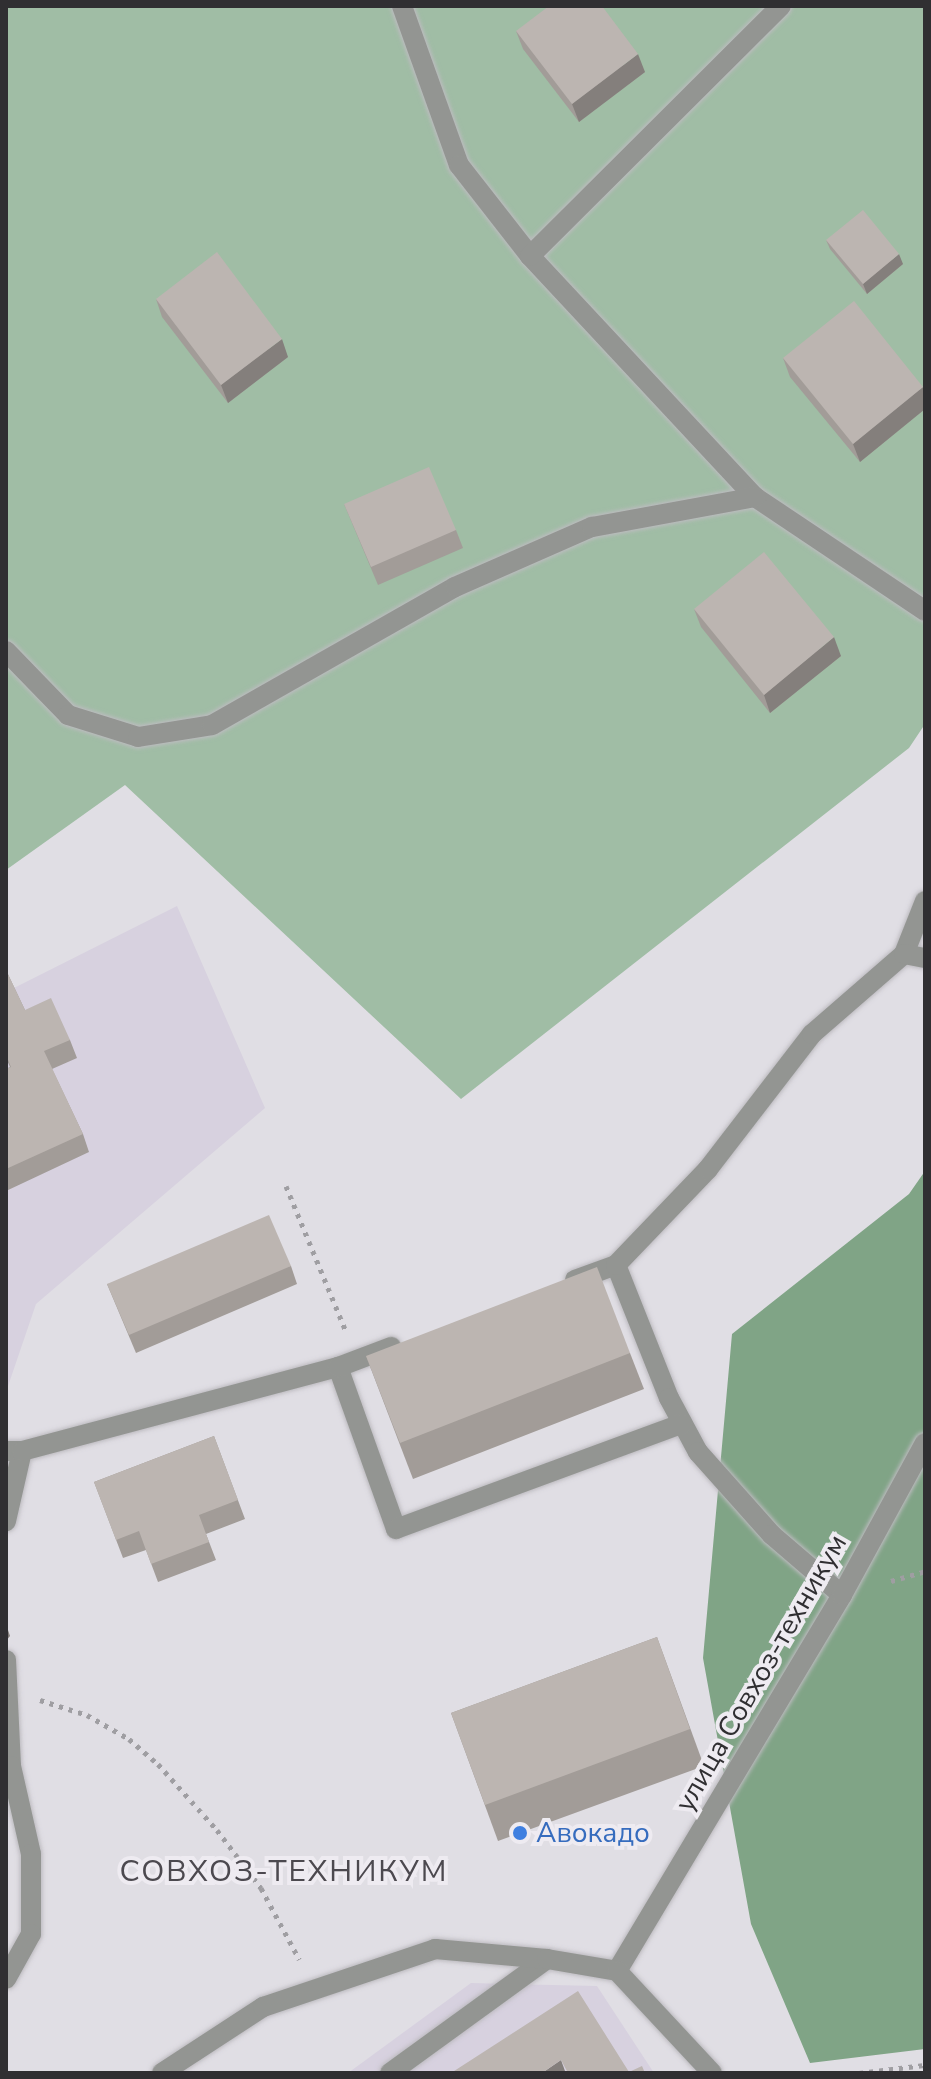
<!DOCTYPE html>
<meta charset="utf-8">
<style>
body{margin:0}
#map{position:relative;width:931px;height:2079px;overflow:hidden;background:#e0dee4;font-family:"Nunito Sans",sans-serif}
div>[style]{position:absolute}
.built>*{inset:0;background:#d7d1df}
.green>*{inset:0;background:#a0bda5}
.forest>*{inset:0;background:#80a486}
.path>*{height:5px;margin-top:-2.5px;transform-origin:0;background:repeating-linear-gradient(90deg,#9f9ea2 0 4px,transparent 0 10px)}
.roads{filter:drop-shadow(0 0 2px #bdbbc0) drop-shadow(0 0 2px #bdbbc0)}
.lane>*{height:20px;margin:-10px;padding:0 10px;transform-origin:10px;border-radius:10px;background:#939592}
.street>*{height:20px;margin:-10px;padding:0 10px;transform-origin:10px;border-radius:10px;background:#939592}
.wall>*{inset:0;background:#a29c98}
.shaded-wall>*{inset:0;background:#847f7c}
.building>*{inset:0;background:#bcb5b1}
.dots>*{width:22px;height:22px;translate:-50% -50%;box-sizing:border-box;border:4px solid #eeebf1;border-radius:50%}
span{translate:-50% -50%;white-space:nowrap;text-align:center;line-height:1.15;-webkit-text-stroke:8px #eeebf1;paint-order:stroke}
.street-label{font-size:28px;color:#302f32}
.shop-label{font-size:28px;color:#366cbe}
.left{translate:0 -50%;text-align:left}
.neighbourhood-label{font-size:30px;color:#4c494f;letter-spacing:2px}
.frame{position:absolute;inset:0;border:8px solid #302f32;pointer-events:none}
</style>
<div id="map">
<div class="built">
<i style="clip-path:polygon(177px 906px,265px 1108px,36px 1304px,6px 1392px,6px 992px)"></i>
<i style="clip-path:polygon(471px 1983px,597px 1986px,654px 2073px,348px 2073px)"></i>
</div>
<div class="green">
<i style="clip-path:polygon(6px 6px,925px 6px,925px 724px,909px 748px,461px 1099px,125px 785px,6px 870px)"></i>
</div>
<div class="forest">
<i style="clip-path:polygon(925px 1171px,925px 2049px,810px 2063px,751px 1924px,703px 1658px,732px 1334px,909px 1194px)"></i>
</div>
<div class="path">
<i style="left:286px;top:1186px;width:155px;rotate:67.6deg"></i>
<i style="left:891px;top:1581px;width:35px;rotate:-16deg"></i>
<i style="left:40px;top:1700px;width:49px;rotate:17.7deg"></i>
<i style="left:87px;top:1715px;width:48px;rotate:29.7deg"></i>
<i style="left:129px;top:1739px;width:38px;rotate:41deg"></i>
<i style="left:158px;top:1764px;width:89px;rotate:48.2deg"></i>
<i style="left:217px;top:1830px;width:73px;rotate:52.8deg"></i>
<i style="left:261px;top:1888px;width:81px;rotate:61.8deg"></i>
<i style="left:859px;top:2073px;width:66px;rotate:-6.9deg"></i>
</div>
<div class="roads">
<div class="lane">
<i style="left:575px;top:1280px;width:44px;rotate:-20.1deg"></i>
<i style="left:616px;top:1265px;width:143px;rotate:68.3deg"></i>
<i style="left:669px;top:1398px;width:61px;rotate:61.8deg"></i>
<i style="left:698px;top:1452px;width:111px;rotate:48.3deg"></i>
<i style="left:772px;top:1535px;width:92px;rotate:40.6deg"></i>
<i style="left:338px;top:1367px;width:172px;rotate:70.3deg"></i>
<i style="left:396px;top:1529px;width:305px;rotate:-20.2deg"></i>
<i style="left:6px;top:1451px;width:16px"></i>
<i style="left:22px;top:1451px;width:72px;rotate:102.9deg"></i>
<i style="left:22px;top:1451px;width:327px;rotate:-14.9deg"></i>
<i style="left:338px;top:1367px;width:57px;rotate:-20.7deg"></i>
<i style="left:6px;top:1660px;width:106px;rotate:87.3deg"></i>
<i style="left:11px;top:1766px;width:90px;rotate:77.2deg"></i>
<i style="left:31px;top:1854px;width:80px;rotate:90deg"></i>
<i style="left:31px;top:1934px;width:51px;rotate:119.1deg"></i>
<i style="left:390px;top:2073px;width:194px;rotate:-36deg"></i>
</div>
<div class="street">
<i style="left:402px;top:6px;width:169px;rotate:70.3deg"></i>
<i style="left:459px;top:165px;width:115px;rotate:52deg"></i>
<i style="left:530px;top:256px;width:330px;rotate:47deg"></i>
<i style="left:755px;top:497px;width:205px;rotate:33.8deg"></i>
<i style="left:530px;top:256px;width:354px;rotate:-44.9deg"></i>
<i style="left:6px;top:651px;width:89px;rotate:45.9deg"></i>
<i style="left:68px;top:715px;width:73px;rotate:17.4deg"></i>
<i style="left:138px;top:737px;width:75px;rotate:-9.2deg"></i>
<i style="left:212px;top:725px;width:279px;rotate:-29.6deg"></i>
<i style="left:455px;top:587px;width:150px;rotate:-23.7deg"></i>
<i style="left:592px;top:527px;width:166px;rotate:-10.4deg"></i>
<i style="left:904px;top:954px;width:57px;rotate:-68.4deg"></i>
<i style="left:616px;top:1265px;width:133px;rotate:-46.2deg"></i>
<i style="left:708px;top:1169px;width:170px;rotate:-52.4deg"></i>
<i style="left:812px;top:1034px;width:122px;rotate:-41deg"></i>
<i style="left:904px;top:954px;width:21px;rotate:11deg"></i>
<i style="left:617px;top:1971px;width:438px;rotate:-59.1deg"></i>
<i style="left:842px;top:1595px;width:173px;rotate:-61.4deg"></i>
<i style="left:162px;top:2073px;width:121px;rotate:-33.2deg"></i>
<i style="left:263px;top:2007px;width:182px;rotate:-18.6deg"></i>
<i style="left:435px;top:1949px;width:112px;rotate:5.1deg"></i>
<i style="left:547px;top:1959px;width:71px;rotate:9.7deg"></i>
<i style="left:617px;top:1971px;width:139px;rotate:47deg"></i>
</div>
</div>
<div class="wall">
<i style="clip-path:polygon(516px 31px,645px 72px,579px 122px,523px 49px)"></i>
<i style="clip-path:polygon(826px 240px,903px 264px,867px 294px,830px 249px)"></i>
<i style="clip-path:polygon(156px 299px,288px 357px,228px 403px,162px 317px)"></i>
<i style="clip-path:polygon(783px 358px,925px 391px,925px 409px,860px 462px,790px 377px)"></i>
<i style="clip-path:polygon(344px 504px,456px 530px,463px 548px,378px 585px)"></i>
<i style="clip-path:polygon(694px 609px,841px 656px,770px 713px,701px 627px)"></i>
<i style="clip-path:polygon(6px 970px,25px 1010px,70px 1040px,77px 1058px,52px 1069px,83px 1134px,89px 1152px,6px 1191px,6px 1069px,10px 1067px,6px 1058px)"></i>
<i style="clip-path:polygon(291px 1266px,297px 1284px,136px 1353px,107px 1284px)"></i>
<i style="clip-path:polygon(630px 1353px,644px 1389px,413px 1479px,366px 1356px)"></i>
<i style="clip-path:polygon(214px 1436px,245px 1519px,206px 1534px,216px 1560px,158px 1582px,146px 1550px,123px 1558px,94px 1482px)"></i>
<i style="clip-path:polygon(657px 1637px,704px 1766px,498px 1841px,451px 1713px)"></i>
</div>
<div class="shaded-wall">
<i style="clip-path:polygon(638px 54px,645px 72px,579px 122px,572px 104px)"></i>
<i style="clip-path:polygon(899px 254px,903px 264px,867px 294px,863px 284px)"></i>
<i style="clip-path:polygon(282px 339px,288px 357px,228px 403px,221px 385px)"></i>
<i style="clip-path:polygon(923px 387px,925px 391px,925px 409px,860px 462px,853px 444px)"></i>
<i style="clip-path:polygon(834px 637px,841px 656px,770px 713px,764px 695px)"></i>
<i style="clip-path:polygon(6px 1624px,10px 1636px,6px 1641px)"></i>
<i style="clip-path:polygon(561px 2060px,565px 2071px,562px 2073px,542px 2073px)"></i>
</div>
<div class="building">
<i style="clip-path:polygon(549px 6px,602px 6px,638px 54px,572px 104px,516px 31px)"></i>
<i style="clip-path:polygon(863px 210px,899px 254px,863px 284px,826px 240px)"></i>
<i style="clip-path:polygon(217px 252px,282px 339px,221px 385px,156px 299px)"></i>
<i style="clip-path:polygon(854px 301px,923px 387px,853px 444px,783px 358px)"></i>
<i style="clip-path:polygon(429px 467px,456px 530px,371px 567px,344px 504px)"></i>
<i style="clip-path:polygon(764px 552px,834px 637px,764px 695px,694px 609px)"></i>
<i style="clip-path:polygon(6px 970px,25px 1010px,51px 998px,70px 1040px,44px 1051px,83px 1134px,6px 1169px,6px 1069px,11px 1067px,6px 1055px)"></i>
<i style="clip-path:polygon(269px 1215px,291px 1266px,129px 1335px,107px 1284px)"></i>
<i style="clip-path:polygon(597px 1267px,630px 1353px,400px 1443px,366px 1356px)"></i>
<i style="clip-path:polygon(214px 1436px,238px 1500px,199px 1515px,209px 1542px,151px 1564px,139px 1531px,116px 1540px,94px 1482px)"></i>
<i style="clip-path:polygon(657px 1637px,690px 1729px,485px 1805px,451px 1713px)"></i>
<i style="clip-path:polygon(578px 1991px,629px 2072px,642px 2066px,645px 2073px,568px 2073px,561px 2060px,542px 2073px,451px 2073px)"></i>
</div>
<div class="dots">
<i style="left:520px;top:1833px;background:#3f7fe0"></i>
</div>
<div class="street-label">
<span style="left:761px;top:1673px;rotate:-60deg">улица Совхоз-техникум</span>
</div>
<div class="shop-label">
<span class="left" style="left:536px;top:1833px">Авокадо</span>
</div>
<div class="neighbourhood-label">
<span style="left:284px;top:1872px">СОВХОЗ-ТЕХНИКУМ</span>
</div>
<div class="frame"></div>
</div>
